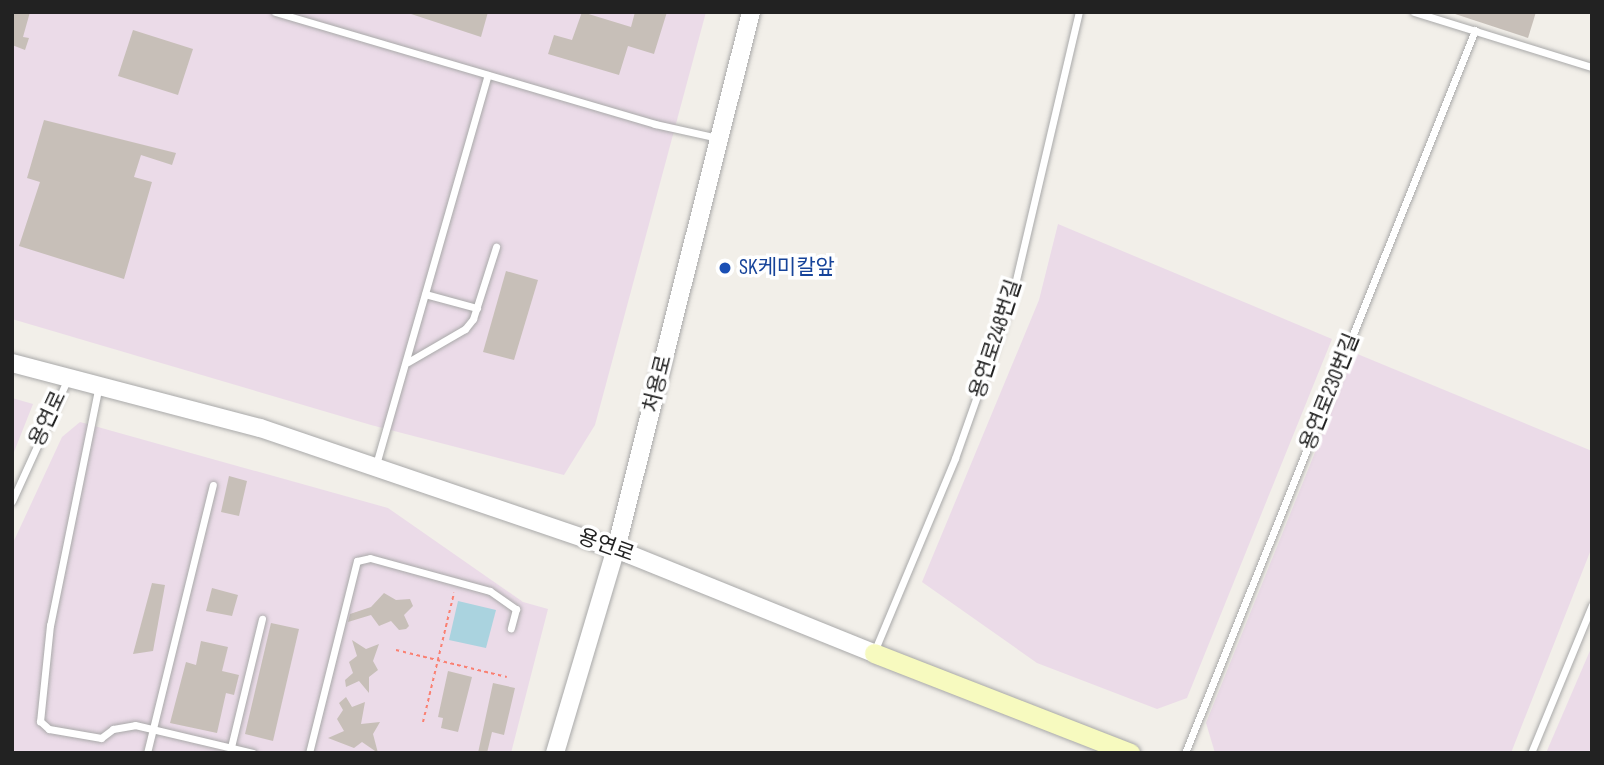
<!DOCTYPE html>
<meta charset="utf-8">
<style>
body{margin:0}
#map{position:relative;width:1604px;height:765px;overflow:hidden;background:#f2efe9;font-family:"Sofia Sans Condensed","Noto Sans KR",sans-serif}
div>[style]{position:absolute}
.industrial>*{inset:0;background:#ebdbe8}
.water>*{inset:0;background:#aad3df}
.building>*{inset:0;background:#c7bfb8}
.path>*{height:2px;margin-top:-1px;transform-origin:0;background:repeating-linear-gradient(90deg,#fa8072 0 3.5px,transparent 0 7px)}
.roads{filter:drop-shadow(0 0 2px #a9a9a9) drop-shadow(0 0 2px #a9a9a9)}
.service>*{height:7px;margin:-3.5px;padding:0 3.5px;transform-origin:3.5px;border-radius:3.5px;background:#fff}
.tertiary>*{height:18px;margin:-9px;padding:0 9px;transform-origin:9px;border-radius:9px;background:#fff}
.secondary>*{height:19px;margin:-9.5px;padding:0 9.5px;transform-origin:9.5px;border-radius:9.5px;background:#f7fabf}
.dots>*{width:19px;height:19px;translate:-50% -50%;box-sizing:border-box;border:4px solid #fff;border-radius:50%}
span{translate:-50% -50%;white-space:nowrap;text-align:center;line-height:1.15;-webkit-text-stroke:7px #fff;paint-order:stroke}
.transit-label{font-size:21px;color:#164399}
.left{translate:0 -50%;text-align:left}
.street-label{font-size:21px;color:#222}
.frame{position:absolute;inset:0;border:14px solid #222;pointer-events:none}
</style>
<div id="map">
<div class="industrial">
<i style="clip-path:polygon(12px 12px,706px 12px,595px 425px,564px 475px,371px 425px,12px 319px)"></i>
<i style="clip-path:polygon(1058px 224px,1332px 339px,1187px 698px,1157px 709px,1037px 663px,922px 582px,1039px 300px)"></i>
<i style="clip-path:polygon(1355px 353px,1592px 451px,1592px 547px,1511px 753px,1215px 753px,1206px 723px)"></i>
<i style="clip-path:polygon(12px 398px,33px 404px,12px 457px)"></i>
<i style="clip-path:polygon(80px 422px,388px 508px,523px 602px,548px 609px,511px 753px,12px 753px,12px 545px,62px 437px)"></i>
<i style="clip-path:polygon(1592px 646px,1592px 753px,1546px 753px)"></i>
</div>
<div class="water">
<i style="clip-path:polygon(458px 601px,496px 610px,486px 648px,449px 640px)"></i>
</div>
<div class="building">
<i style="clip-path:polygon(12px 12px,30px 12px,23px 37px,29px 38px,25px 50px,12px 45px)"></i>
<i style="clip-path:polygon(405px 12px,488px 12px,481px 37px)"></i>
<i style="clip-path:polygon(582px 12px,631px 27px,635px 12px,667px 12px,654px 54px,628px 46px,619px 75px,548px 54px,554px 35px,572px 40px)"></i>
<i style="clip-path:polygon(1449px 12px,1536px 12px,1528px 38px)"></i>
<i style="clip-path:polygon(133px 30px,193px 49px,178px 95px,118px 76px)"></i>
<i style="clip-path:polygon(44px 120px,176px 153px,172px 165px,141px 155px,134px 177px,152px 182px,124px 279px,19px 246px,40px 182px,27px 178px)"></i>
<i style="clip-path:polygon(506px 271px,538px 280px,514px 360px,483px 352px)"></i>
<i style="clip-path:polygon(229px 476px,247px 481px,239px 516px,221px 512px)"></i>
<i style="clip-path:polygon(152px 583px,165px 585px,153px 651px,133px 654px)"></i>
<i style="clip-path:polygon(212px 588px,238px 595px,232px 616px,206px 611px)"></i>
<i style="clip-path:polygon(384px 593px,396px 600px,410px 599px,413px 606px,404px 615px,409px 626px,406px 629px,399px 630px,391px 621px,379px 626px,371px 615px,348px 622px,350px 614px,371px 607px)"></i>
<i style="clip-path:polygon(271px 623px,299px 629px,273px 741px,245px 734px)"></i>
<i style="clip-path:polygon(352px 640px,366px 649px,379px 644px,373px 661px,378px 670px,369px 677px,369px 693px,359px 681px,346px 687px,345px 680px,353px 673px,349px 662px,357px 656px)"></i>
<i style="clip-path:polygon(201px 641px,228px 647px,222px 671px,239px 675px,234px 695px,226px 693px,217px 733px,170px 723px,186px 662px,196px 665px)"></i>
<i style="clip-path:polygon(448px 671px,472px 677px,458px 732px,441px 728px,443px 718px,438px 717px)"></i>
<i style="clip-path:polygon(493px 683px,515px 688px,504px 735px,492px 732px,487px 753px,478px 753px)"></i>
<i style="clip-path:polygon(346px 697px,352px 707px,365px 702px,361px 724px,380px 722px,373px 734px,378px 753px,362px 742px,354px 748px,328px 738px,344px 731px,337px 719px,343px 710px,339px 703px)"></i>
</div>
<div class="path">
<i style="left:396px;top:650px;width:114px;rotate:13.7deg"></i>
<i style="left:423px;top:722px;width:133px;rotate:-76.5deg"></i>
</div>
<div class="roads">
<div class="service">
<i style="left:275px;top:12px;width:396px;rotate:16.4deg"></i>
<i style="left:655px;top:124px;width:65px;rotate:12.5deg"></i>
<i style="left:1414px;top:12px;width:186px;rotate:17.2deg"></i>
<i style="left:425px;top:294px;width:54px;rotate:15.1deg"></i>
<i style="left:408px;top:362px;width:66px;rotate:-30.1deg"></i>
<i style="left:465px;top:329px;width:13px;rotate:-51deg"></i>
<i style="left:473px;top:319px;width:76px;rotate:-72.3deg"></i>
<i style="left:99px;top:385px;width:245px;rotate:101.5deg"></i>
<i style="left:50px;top:625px;width:97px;rotate:95.9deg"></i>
<i style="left:40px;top:721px;width:12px;rotate:42deg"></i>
<i style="left:49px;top:729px;width:53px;rotate:9.8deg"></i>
<i style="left:101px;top:738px;width:15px;rotate:-37deg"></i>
<i style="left:113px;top:729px;width:22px;rotate:-10deg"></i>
<i style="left:135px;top:725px;width:121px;rotate:13.3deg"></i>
<i style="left:375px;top:468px;width:409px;rotate:-74deg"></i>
<i style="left:12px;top:501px;width:135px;rotate:-65.5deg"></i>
<i style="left:874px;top:652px;width:210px;rotate:-67.3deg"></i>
<i style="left:955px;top:458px;width:171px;rotate:-70.5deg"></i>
<i style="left:1012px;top:297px;width:293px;rotate:-76.8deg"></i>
<i style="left:231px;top:747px;width:132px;rotate:-76.4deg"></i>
<i style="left:147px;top:753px;width:276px;rotate:-76.2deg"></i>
<i style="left:309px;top:753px;width:198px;rotate:-76deg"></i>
<i style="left:357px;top:561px;width:13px;rotate:-13deg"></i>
<i style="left:370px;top:558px;width:124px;rotate:15.4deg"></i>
<i style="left:490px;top:591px;width:32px;rotate:35deg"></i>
<i style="left:516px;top:609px;width:20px;rotate:105deg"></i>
<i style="left:1185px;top:753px;width:779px;rotate:-68.14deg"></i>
<i style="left:1531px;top:753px;width:160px;rotate:-67.6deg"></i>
</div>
<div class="tertiary">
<i style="left:12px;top:363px;width:256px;rotate:14.7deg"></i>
<i style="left:260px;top:428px;width:376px;rotate:18.8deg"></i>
<i style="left:616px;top:549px;width:278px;rotate:22deg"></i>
<i style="left:555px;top:753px;width:213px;rotate:-73.4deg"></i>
<i style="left:616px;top:549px;width:554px;rotate:-75.89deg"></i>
</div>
<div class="secondary">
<i style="left:874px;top:653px;width:275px;rotate:21.3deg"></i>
</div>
</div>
<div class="dots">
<i style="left:725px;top:268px;background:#1a4fb4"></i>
</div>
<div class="transit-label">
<span class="left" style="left:739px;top:268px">SK케미칼앞</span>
</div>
<div class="street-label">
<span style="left:996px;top:339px;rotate:-72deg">용연로248번길</span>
<span style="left:658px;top:384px;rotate:-76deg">처용로</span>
<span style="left:1330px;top:392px;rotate:-68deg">용연로230번길</span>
<span style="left:48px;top:419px;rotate:-65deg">용연로</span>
<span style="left:606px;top:546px;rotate:20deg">용연로</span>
</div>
<div class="frame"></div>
</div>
